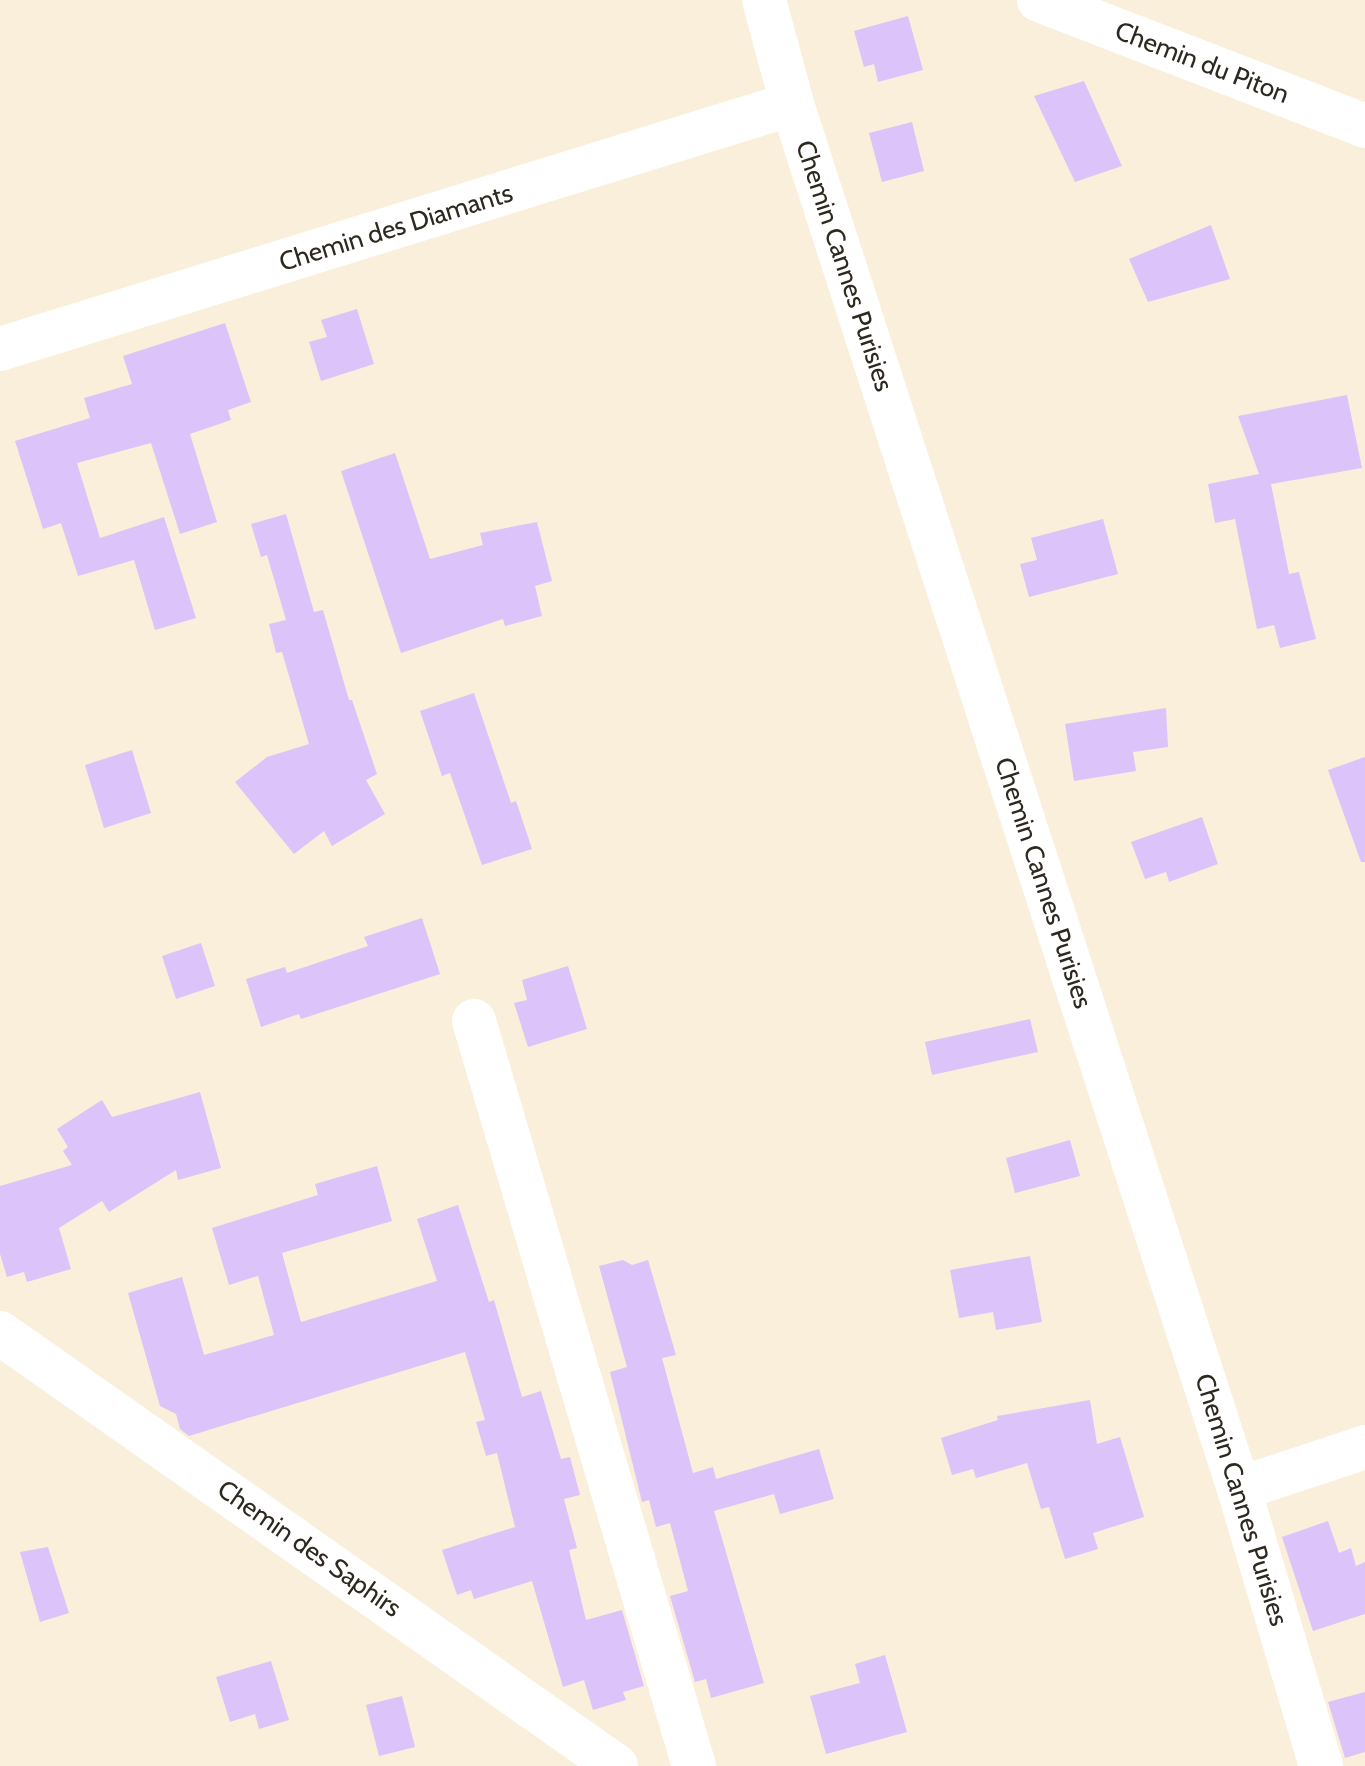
<!DOCTYPE html>
<style>
body{margin:0}
#map{position:relative;width:1365px;height:1766px;overflow:hidden;background:#faefda;font-family:Cabin,sans-serif}
div>[style]{position:absolute}
.building>*{inset:0;background:#dcc3fa}
.minor>*{height:44px;margin:-22px;padding:0 22px;transform-origin:22px;border-radius:22px;background:#fff}
span{translate:-50% -50%;white-space:nowrap;text-align:center;line-height:1.15;-webkit-text-stroke:6px #fff;paint-order:stroke}
.street-label{font-size:26px;color:#2d2920}
</style>
<div id="map">
<div class="building">
<i style="clip-path:polygon(908px 16px,923px 70px,878px 82px,874px 64px,864px 67px,854px 31px)"></i>
<i style="clip-path:polygon(1084px 81px,1122px 166px,1075px 182px,1034px 96px)"></i>
<i style="clip-path:polygon(912px 122px,924px 171px,882px 182px,869px 133px)"></i>
<i style="clip-path:polygon(1211px 225px,1230px 279px,1148px 302px,1129px 259px)"></i>
<i style="clip-path:polygon(357px 309px,374px 364px,321px 381px,309px 342px,327px 337px,321px 320px)"></i>
<i style="clip-path:polygon(225px 323px,251px 402px,228px 410px,231px 420px,190px 434px,217px 522px,180px 534px,151px 443px,77px 463px,100px 538px,164px 517px,196px 618px,155px 630px,134px 560px,78px 576px,61px 523px,43px 529px,15px 441px,90px 418px,84px 398px,132px 384px,123px 356px)"></i>
<i style="clip-path:polygon(1347px 395px,1362px 468px,1271px 484px,1289px 574px,1299px 572px,1316px 639px,1280px 648px,1274px 625px,1257px 629px,1235px 519px,1215px 523px,1208px 484px,1259px 474px,1238px 416px)"></i>
<i style="clip-path:polygon(395px 453px,430px 559px,483px 545px,480px 533px,537px 522px,552px 581px,535px 586px,542px 616px,505px 626px,503px 619px,401px 653px,341px 471px)"></i>
<i style="clip-path:polygon(286px 514px,314px 612px,323px 610px,349px 700px,352px 700px,377px 774px,366px 780px,385px 814px,332px 846px,324px 831px,294px 854px,235px 782px,267px 757px,309px 744px,282px 652px,276px 653px,269px 624px,286px 620px,267px 555px,261px 557px,251px 524px)"></i>
<i style="clip-path:polygon(1103px 519px,1118px 574px,1029px 597px,1020px 564px,1037px 560px,1031px 538px)"></i>
<i style="clip-path:polygon(474px 693px,511px 803px,516px 801px,532px 849px,482px 865px,450px 773px,442px 776px,420px 711px)"></i>
<i style="clip-path:polygon(1166px 708px,1168px 747px,1133px 752px,1136px 771px,1074px 781px,1065px 724px)"></i>
<i style="clip-path:polygon(132px 750px,151px 813px,104px 828px,85px 765px)"></i>
<i style="clip-path:polygon(1365px 757px,1365px 862px,1361px 862px,1328px 770px)"></i>
<i style="clip-path:polygon(1202px 817px,1218px 864px,1169px 882px,1166px 872px,1145px 879px,1131px 842px)"></i>
<i style="clip-path:polygon(422px 918px,440px 974px,301px 1019px,299px 1014px,261px 1027px,246px 979px,285px 967px,287px 973px,368px 946px,364px 937px)"></i>
<i style="clip-path:polygon(201px 943px,215px 986px,176px 999px,162px 956px)"></i>
<i style="clip-path:polygon(568px 966px,587px 1029px,528px 1047px,514px 1003px,527px 1000px,522px 980px)"></i>
<i style="clip-path:polygon(1030px 1019px,1038px 1052px,932px 1075px,925px 1042px)"></i>
<i style="clip-path:polygon(200px 1092px,221px 1168px,178px 1180px,176px 1170px,109px 1212px,102px 1201px,59px 1228px,71px 1269px,27px 1282px,24px 1272px,7px 1277px,0 1254px,0 1186px,72px 1165px,63px 1151px,68px 1147px,57px 1129px,102px 1100px,112px 1117px)"></i>
<i style="clip-path:polygon(1070px 1140px,1080px 1176px,1015px 1193px,1006px 1158px)"></i>
<i style="clip-path:polygon(377px 1166px,392px 1221px,282px 1253px,301px 1322px,437px 1281px,417px 1219px,458px 1205px,489px 1302px,494px 1300px,522px 1397px,541px 1391px,561px 1459px,570px 1457px,580px 1495px,564px 1499px,577px 1548px,569px 1550px,586px 1620px,622px 1610px,644px 1686px,623px 1692px,626px 1700px,593px 1710px,584px 1680px,563px 1687px,532px 1581px,474px 1599px,471px 1590px,457px 1595px,442px 1550px,515px 1527px,497px 1453px,486px 1456px,476px 1422px,485px 1420px,465px 1352px,189px 1436px,180px 1429px,176px 1414px,160px 1406px,128px 1293px,182px 1277px,204px 1355px,274px 1335px,258px 1276px,229px 1285px,212px 1228px,318px 1195px,315px 1184px)"></i>
<i style="clip-path:polygon(1030px 1256px,1042px 1322px,996px 1330px,993px 1312px,959px 1318px,950px 1270px)"></i>
<i style="clip-path:polygon(623px 1260px,632px 1265px,648px 1260px,676px 1355px,662px 1358px,693px 1473px,713px 1467px,716px 1479px,819px 1449px,834px 1499px,780px 1514px,774px 1494px,714px 1511px,764px 1683px,711px 1698px,706px 1679px,695px 1682px,670px 1596px,688px 1591px,670px 1523px,656px 1527px,649px 1500px,642px 1502px,610px 1372px,627px 1367px,599px 1266px)"></i>
<i style="clip-path:polygon(1090px 1400px,1097px 1444px,1120px 1437px,1144px 1517px,1093px 1533px,1098px 1549px,1065px 1559px,1049px 1507px,1041px 1509px,1027px 1463px,976px 1478px,973px 1469px,952px 1475px,941px 1438px,998px 1420px,997px 1416px)"></i>
<i style="clip-path:polygon(1328px 1521px,1339px 1553px,1351px 1548px,1356px 1566px,1365px 1562px,1365px 1614px,1313px 1631px,1282px 1537px)"></i>
<i style="clip-path:polygon(48px 1547px,69px 1613px,40px 1622px,20px 1552px)"></i>
<i style="clip-path:polygon(885px 1655px,907px 1732px,826px 1754px,810px 1696px,860px 1683px,855px 1664px)"></i>
<i style="clip-path:polygon(271px 1661px,289px 1720px,259px 1729px,255px 1714px,230px 1722px,216px 1677px)"></i>
<i style="clip-path:polygon(1365px 1692px,1365px 1752px,1345px 1758px,1328px 1702px)"></i>
<i style="clip-path:polygon(402px 1696px,415px 1747px,379px 1756px,366px 1705px)"></i>
</div>
<div class="minor">
<i style="left:764px;top:0;width:108px;rotate:74.9deg"></i>
<i style="left:792px;top:104px;width:1455px;rotate:72.11deg"></i>
<i style="left:1239px;top:1489px;width:289px;rotate:73.5deg"></i>
<i style="left:1039px;top:0;width:350px;rotate:21.1deg"></i>
<i style="left:0;top:349px;width:829px;rotate:-17.19deg"></i>
<i style="left:474px;top:1021px;width:777px;rotate:73.55deg"></i>
<i style="left:0;top:1333px;width:753px;rotate:35.1deg"></i>
<i style="left:1239px;top:1489px;width:133px;rotate:-18.4deg"></i>
</div>
<div class="street-label">
<span style="left:1202px;top:63px;rotate:21deg">Chemin du Piton</span>
<span style="left:396px;top:228px;rotate:-17deg">Chemin des Diamants</span>
<span style="left:844px;top:266px;rotate:72deg">Chemin Cannes Purisies</span>
<span style="left:1043px;top:883px;rotate:72deg">Chemin Cannes Purisies</span>
<span style="left:1241px;top:1500px;rotate:73deg">Chemin Cannes Purisies</span>
<span style="left:309px;top:1549px;rotate:35deg">Chemin des Saphirs</span>
</div>
</div>
